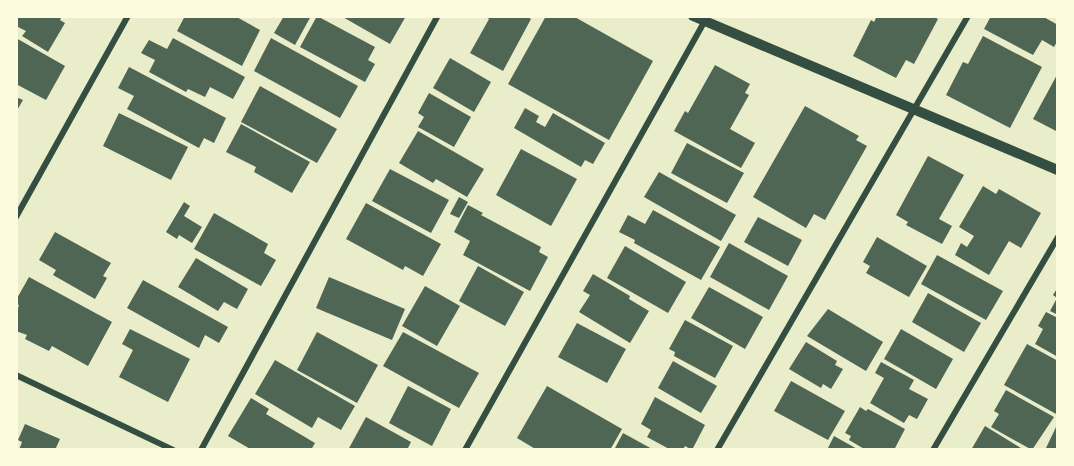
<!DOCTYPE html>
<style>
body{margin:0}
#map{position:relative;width:1074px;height:466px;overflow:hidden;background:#e9edc9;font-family:"Archivo Narrow",sans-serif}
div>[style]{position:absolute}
.building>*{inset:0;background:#4f6655}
.minor>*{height:6px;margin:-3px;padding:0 3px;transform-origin:3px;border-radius:3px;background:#344e41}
.tertiary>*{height:10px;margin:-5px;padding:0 5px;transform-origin:5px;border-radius:5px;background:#344e41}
span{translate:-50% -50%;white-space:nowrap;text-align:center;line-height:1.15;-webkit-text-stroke:5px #fefae0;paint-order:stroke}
.frame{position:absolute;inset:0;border:18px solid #fefae0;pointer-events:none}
</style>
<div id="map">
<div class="building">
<i style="clip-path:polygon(16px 16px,62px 16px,60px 20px,65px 23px,48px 52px,22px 36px,26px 31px,16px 26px)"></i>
<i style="clip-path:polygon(185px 16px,235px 16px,260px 30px,242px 66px,177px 31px)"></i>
<i style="clip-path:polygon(284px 16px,311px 16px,295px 45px,274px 33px)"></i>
<i style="clip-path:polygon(317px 16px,375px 47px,368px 60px,375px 64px,365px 82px,300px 47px)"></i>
<i style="clip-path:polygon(341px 16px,406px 16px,390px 44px)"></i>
<i style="clip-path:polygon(485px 16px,526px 16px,531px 19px,503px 71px,470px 53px,489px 19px)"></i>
<i style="clip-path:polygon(546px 16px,573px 16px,653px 61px,609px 140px,508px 84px)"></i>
<i style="clip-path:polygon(877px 16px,932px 16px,938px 19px,914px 64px,906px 60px,896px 78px,853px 56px,871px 20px,874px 22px)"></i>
<i style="clip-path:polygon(991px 16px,1042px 16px,1058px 25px,1058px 40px,1054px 47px,1042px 40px,1033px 55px,984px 29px)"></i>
<i style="clip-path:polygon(983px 36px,1042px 67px,1010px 128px,946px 95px,963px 62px,968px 64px)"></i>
<i style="clip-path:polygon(16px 38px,65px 66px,46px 100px,16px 84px)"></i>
<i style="clip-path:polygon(173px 38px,245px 77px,233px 99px,210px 87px,205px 97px,188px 89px,186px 92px,149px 72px,155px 60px,141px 53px,149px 40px,167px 49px)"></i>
<i style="clip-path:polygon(271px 38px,358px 86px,340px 118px,254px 71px)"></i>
<i style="clip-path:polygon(450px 58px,491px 82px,474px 112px,433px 88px)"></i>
<i style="clip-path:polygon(715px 65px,750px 84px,745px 93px,749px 95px,730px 129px,755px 143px,741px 168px,674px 131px,685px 111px,688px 113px)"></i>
<i style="clip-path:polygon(129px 67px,226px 118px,214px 143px,204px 138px,199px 148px,127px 109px,134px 96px,118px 88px)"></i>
<i style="clip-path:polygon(1058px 73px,1058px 132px,1033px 119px)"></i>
<i style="clip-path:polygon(260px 86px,337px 129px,317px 163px,241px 122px)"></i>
<i style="clip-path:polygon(429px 93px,471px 117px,454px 147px,418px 127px,424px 117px,418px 113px)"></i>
<i style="clip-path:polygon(16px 97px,23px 100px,16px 112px)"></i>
<i style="clip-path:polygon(805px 106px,859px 136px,856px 140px,867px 146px,825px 220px,814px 214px,806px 228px,753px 197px)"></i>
<i style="clip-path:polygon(525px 108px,539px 116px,536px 122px,545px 127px,553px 113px,605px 143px,593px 164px,585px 160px,581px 167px,514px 128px)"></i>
<i style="clip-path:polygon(119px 113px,188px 147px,171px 180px,103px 146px)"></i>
<i style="clip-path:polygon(241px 124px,310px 162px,292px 193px,254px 172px,256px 167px,226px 152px)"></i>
<i style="clip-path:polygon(418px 131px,484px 169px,467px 197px,436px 179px,433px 183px,399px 163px)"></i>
<i style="clip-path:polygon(687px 143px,744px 173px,727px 203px,671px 173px)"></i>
<i style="clip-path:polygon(521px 149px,577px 179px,551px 226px,496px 195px)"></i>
<i style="clip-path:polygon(928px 156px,964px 175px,939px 219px,952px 226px,942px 244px,906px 225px,908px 222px,896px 215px)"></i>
<i style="clip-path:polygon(390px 169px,449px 200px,431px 233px,372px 201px)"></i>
<i style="clip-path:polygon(659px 172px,736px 215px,721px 241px,644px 197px)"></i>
<i style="clip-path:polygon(983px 186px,996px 194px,999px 189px,1041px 213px,1021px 248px,1009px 241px,989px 275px,955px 255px,961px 243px,967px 247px,974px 236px,959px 227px)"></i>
<i style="clip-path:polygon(459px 197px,468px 202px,459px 218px,450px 214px)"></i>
<i style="clip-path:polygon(184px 202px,190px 206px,184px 216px,202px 227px,192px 243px,179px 235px,177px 239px,166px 232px)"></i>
<i style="clip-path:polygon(366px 203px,441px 244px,423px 276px,405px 266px,403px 270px,346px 239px)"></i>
<i style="clip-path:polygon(468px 205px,483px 213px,481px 215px,541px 247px,539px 252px,548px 257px,530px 291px,463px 255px,470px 241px,454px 232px)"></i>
<i style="clip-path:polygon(653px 210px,720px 247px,701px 280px,634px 243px,635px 240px,619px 232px,628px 215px,645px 224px)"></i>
<i style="clip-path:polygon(214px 213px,268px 244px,264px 253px,276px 260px,261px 286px,194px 249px)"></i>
<i style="clip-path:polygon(758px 217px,802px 240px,788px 266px,744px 242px)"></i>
<i style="clip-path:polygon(55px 232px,111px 263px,103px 276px,107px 278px,95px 299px,53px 275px,56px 270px,39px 260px)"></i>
<i style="clip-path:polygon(877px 237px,927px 266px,909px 297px,866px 273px,870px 266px,863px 262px)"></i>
<i style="clip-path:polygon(729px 243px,788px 276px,769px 310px,710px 277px)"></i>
<i style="clip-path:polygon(625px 246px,686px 282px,668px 313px,607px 278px)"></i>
<i style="clip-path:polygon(937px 255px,1003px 291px,986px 320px,921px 284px)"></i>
<i style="clip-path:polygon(196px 258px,248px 289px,237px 309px,224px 302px,218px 311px,178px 287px)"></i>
<i style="clip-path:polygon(478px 266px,524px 292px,505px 326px,459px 301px)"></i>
<i style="clip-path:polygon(593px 274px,630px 296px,629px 299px,649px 311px,630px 343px,579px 312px,590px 295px,583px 291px)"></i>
<i style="clip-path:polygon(29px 277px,112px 322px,88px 366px,52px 346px,49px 351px,25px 339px,27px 335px,16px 331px,16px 310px,19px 306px,16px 300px)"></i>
<i style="clip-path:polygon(329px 277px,405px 309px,392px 340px,316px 308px)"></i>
<i style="clip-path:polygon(143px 280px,228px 327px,219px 343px,205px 335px,199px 348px,127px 308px)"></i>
<i style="clip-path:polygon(425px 286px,460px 306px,437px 346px,402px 326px)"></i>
<i style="clip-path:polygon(709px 287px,763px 317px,745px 349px,691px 318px)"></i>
<i style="clip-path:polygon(1058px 287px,1058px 315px,1050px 311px,1057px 298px,1053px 295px)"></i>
<i style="clip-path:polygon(928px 293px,981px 323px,964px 352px,912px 322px)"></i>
<i style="clip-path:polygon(828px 309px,883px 342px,866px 371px,807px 336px)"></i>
<i style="clip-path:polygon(1046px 312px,1058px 318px,1058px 357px,1035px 344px,1043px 329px,1038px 326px)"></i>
<i style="clip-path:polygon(685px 320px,733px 346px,715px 378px,674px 356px,675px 352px,669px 349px)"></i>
<i style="clip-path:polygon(577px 323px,626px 349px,607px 383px,558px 357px)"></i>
<i style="clip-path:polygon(130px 329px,190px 359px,168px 402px,119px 377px,133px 350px,122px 344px)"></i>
<i style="clip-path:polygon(901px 329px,953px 359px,936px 389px,884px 359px)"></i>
<i style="clip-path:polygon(317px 332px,378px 365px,357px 403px,297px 370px)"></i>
<i style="clip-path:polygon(403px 332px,479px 373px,459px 408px,383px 366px)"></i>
<i style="clip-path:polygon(806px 342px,837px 361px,835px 365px,843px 369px,831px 389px,823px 384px,821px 388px,789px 369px)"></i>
<i style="clip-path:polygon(1027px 344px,1058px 361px,1058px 415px,1004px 385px)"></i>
<i style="clip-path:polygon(275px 360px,355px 406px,341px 430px,318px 417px,312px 428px,255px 394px)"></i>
<i style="clip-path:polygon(673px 361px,717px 386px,701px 413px,658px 388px)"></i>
<i style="clip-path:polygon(881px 362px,914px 380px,909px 389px,928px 399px,917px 419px,909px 415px,904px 423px,870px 403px,884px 378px,875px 373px)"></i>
<i style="clip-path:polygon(791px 381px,845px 411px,828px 440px,774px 411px)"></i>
<i style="clip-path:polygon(408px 386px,451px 409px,432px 446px,389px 423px)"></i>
<i style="clip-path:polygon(547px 386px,622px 429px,610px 450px,537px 450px,517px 438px)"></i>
<i style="clip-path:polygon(1006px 390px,1054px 417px,1032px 450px,991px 427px,999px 414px,994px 411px)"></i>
<i style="clip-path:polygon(655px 397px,705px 425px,692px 450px,685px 446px,683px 450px,671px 450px,647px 437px,651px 430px,641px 424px)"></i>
<i style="clip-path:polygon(251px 398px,269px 409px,266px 414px,315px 443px,311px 450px,252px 450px,228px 436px)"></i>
<i style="clip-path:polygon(860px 407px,866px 411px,868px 409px,905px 429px,894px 450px,866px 450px,849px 440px,851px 436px,845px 433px)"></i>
<i style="clip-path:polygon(366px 417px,411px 442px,407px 450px,348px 450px)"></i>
<i style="clip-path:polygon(1058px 423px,1058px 450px,1045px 450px)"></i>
<i style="clip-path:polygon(25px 424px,60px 439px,55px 450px,19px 450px,22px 442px,18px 440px)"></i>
<i style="clip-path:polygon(985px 426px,1024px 450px,971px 450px)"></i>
<i style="clip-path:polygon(623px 433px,654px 450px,614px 450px)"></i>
<i style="clip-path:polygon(834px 436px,859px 450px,827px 450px)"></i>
</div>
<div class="minor">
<i style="left:16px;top:217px;width:230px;rotate:-60.9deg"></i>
<i style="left:16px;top:375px;width:174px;rotate:25.5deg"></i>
<i style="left:201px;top:450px;width:494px;rotate:-61.4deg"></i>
<i style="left:465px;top:450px;width:492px;rotate:-60.8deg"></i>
<i style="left:717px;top:450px;width:501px;rotate:-59.96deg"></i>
<i style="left:933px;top:450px;width:247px;rotate:-59.6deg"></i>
</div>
<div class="tertiary">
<i style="left:693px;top:16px;width:396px;rotate:22.9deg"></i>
</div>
<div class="frame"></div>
</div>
